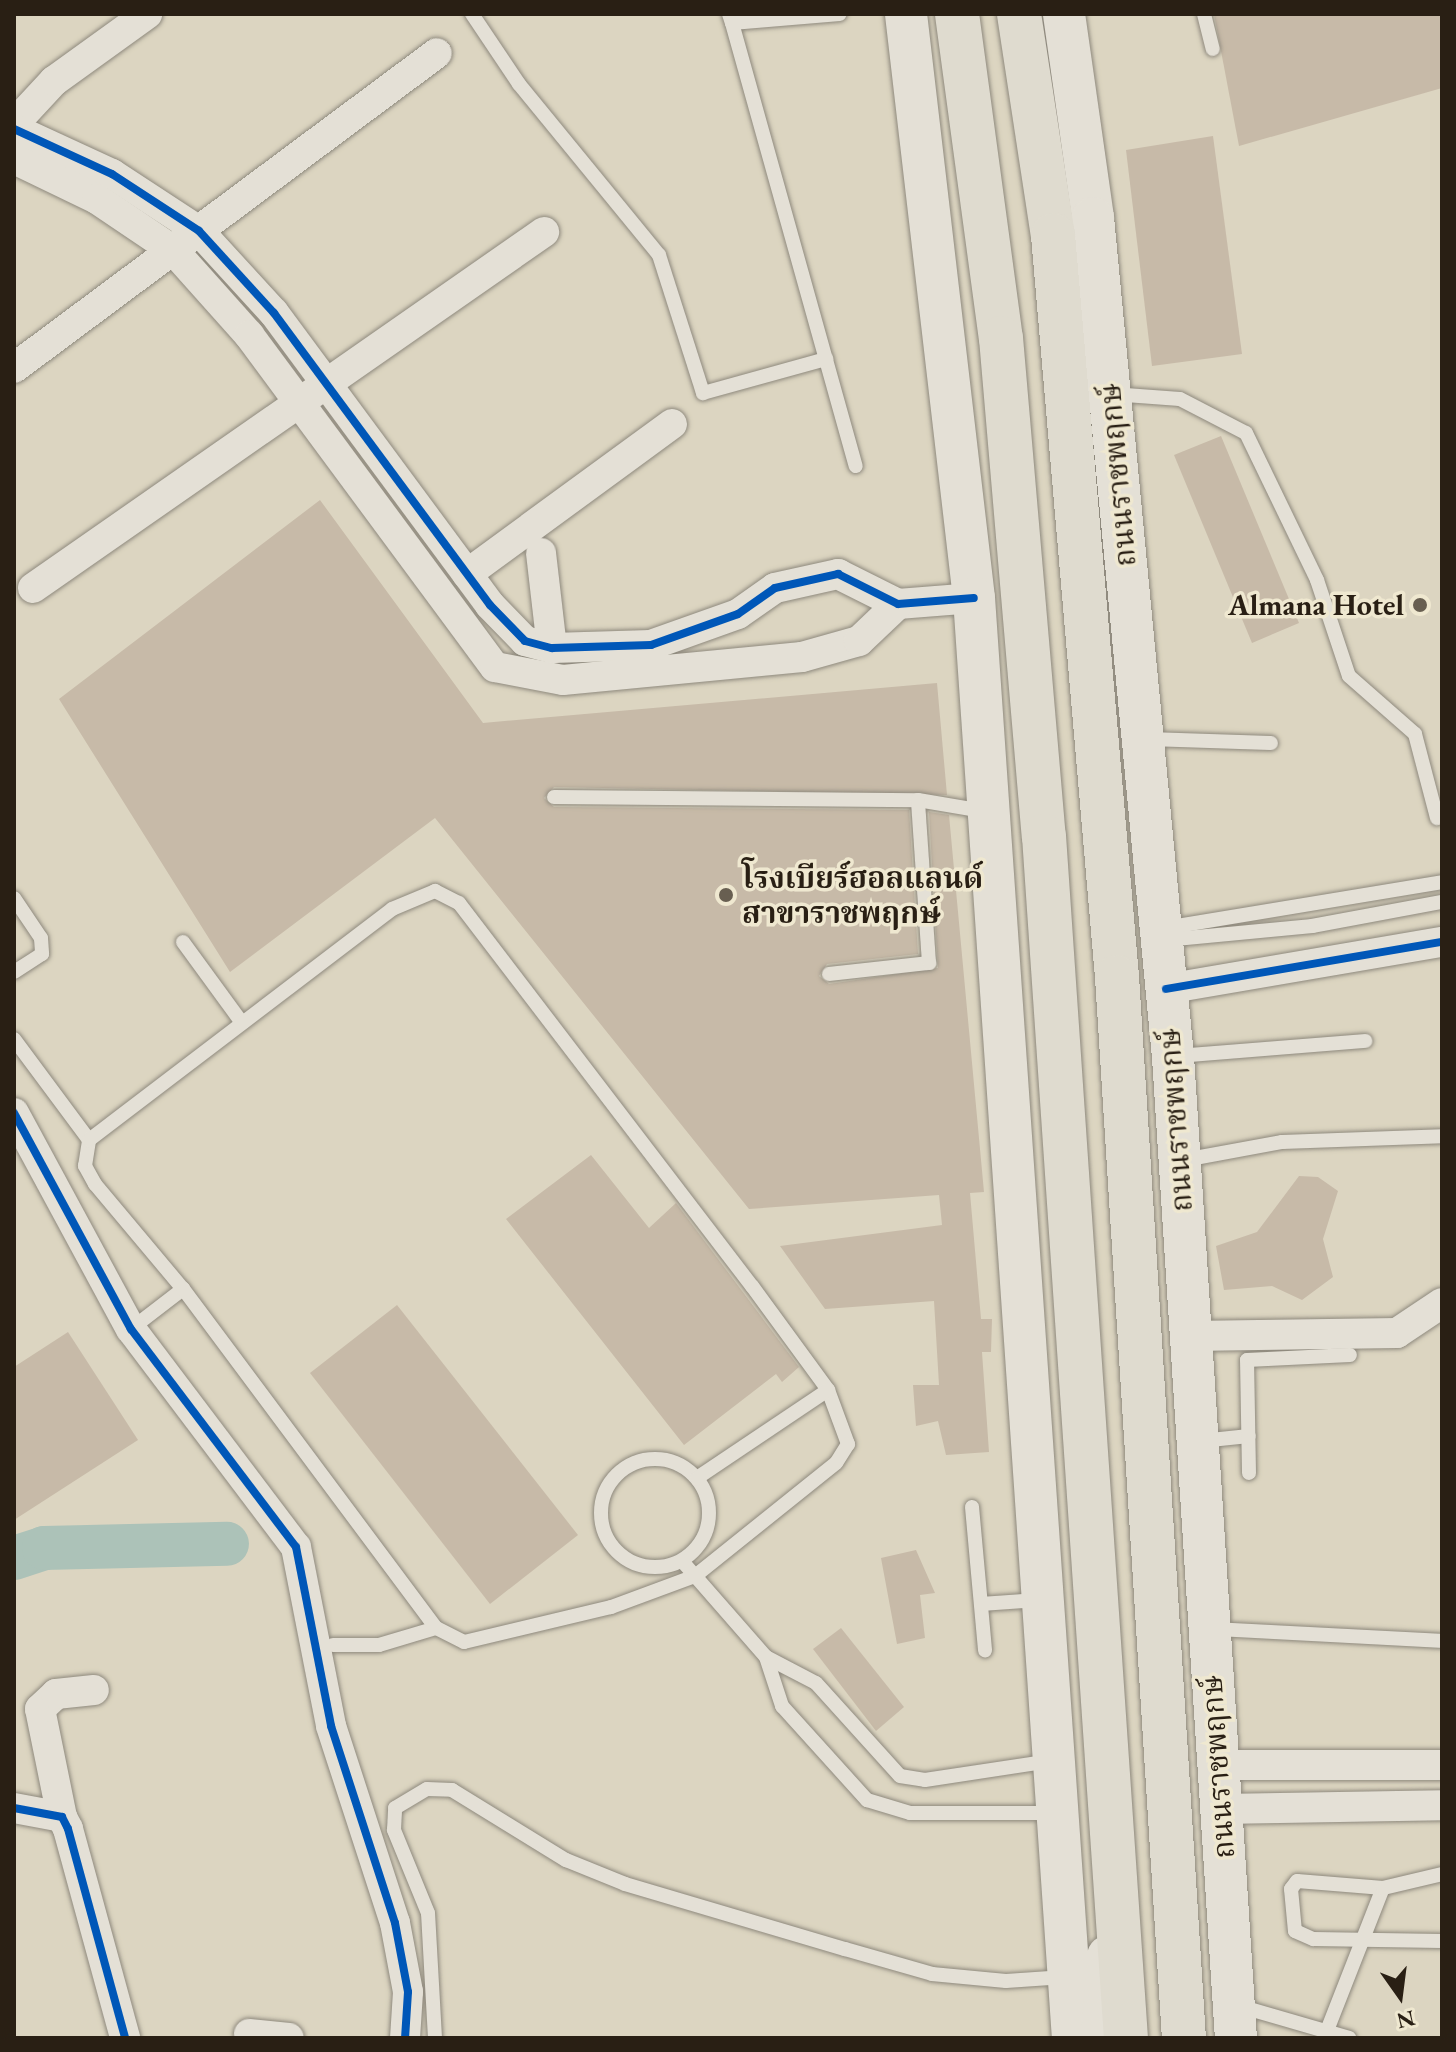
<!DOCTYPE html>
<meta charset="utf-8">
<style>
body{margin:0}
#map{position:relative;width:1456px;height:2052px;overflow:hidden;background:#dcd5c1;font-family:"EB Garamond","Noto Serif Thai",serif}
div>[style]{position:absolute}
.river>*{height:44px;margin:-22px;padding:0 22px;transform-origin:22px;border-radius:22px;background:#acc2b8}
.building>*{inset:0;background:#c7baa8}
.roads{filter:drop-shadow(0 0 2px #8e897d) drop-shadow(0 0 2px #8e897d)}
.service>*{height:14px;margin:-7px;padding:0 7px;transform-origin:7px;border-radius:7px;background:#e4e0d6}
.service>.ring{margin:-7px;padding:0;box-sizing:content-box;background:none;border:14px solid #e4e0d6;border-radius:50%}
.minor>*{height:30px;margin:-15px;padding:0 15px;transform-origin:15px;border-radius:15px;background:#e4e0d6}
.secondary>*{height:42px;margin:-21px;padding:0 21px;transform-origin:21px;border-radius:21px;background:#e4e0d6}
.primary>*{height:44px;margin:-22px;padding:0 22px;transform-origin:22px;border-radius:22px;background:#dfdbcf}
.cycleway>*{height:8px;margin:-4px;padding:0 4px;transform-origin:4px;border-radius:4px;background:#0057b8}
.dots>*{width:22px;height:22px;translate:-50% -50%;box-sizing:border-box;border:4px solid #efe8d0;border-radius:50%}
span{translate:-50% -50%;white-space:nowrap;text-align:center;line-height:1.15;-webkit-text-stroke:7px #efe8d0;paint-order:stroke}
.street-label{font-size:30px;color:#291f14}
.poi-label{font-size:30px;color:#291f14;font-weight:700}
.right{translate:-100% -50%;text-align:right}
.left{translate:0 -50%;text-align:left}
.frame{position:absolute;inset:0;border:16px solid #291f14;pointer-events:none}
.north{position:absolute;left:1360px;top:1956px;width:80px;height:80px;-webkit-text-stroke:6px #efe8d0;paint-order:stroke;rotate:166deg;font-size:22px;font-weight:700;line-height:32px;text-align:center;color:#291f14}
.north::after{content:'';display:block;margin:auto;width:28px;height:36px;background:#291f14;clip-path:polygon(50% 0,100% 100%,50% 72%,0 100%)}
</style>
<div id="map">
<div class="river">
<i style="left:14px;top:1558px;width:32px;rotate:-18deg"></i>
<i style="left:44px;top:1548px;width:183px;rotate:-1.3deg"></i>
</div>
<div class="building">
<i style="clip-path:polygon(1214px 14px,1442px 14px,1442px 88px,1239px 146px)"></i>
<i style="clip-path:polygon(1213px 136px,1242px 354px,1152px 366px,1126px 150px)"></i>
<i style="clip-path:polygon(1221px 436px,1299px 623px,1252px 643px,1174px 455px)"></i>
<i style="clip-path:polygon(320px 500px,483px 723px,937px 683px,947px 795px,554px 787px,544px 798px,554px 807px,909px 810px,918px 954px,827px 964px,819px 976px,829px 984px,938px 968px,929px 812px,949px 815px,984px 1192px,970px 1193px,981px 1319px,992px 1319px,991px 1352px,982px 1352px,989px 1452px,946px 1455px,938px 1421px,916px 1426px,913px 1385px,939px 1385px,934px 1301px,825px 1309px,780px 1246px,942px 1225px,939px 1195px,749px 1209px,435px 818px,230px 972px,59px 699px)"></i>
<i style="clip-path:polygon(591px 1155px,649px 1228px,676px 1203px,799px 1367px,782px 1382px,776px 1374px,684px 1445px,506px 1219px)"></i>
<i style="clip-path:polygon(1299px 1176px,1318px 1177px,1338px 1191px,1323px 1239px,1333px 1277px,1302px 1300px,1272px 1286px,1224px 1290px,1216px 1246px,1257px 1232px)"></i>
<i style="clip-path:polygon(397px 1305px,578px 1535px,490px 1604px,310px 1373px)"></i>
<i style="clip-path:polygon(68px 1332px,138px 1440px,14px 1520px,14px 1367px)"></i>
<i style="clip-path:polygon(916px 1550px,935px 1593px,920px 1595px,925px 1638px,897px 1644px,881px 1558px)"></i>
<i style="clip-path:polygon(841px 1628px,904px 1707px,876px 1731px,813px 1649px)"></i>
</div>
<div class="roads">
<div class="service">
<i style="left:472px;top:14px;width:84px;rotate:56.1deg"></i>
<i style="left:519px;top:84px;width:221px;rotate:50.7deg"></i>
<i style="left:659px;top:255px;width:145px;rotate:72.3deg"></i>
<i style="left:703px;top:393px;width:128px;rotate:-15.5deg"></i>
<i style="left:729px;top:14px;width:9px;rotate:72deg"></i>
<i style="left:732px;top:23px;width:108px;rotate:-4.8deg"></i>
<i style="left:1204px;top:14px;width:36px;rotate:76deg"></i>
<i style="left:732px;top:23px;width:460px;rotate:74.4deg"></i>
<i style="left:1112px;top:394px;width:68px;rotate:4.2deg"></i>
<i style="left:1180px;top:399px;width:74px;rotate:27.3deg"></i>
<i style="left:1246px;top:433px;width:163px;rotate:64.2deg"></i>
<i style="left:1317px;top:580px;width:101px;rotate:71.6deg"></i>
<i style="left:1349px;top:676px;width:88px;rotate:41.3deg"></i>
<i style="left:1415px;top:734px;width:87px;rotate:75.3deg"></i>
<i style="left:1148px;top:739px;width:123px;rotate:1.9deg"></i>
<i style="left:554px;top:797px;width:364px;rotate:0.5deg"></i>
<i style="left:918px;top:800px;width:66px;rotate:9.6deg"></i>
<i style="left:14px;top:898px;width:48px;rotate:56deg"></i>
<i style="left:41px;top:938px;width:16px;rotate:86deg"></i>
<i style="left:42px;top:954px;width:33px;rotate:147deg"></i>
<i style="left:1165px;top:928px;width:281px;rotate:-9.4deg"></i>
<i style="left:1165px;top:940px;width:148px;rotate:-5.4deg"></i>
<i style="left:1312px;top:926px;width:132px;rotate:-10.5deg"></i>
<i style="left:183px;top:942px;width:100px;rotate:53.9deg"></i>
<i style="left:829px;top:974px;width:101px;rotate:-6.3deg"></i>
<i style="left:929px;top:963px;width:163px;rotate:-93.9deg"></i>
<i style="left:14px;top:1039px;width:126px;rotate:53.4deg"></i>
<i style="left:1178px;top:1056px;width:188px;rotate:-4.6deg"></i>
<i style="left:1184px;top:1160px;width:100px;rotate:-10.4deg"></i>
<i style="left:1282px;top:1142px;width:160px;rotate:-2.1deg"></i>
<i style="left:131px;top:1329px;width:66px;rotate:-37.6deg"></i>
<i style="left:183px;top:1289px;width:137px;rotate:-130deg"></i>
<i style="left:95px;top:1184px;width:21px;rotate:-119deg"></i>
<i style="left:85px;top:1166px;width:26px;rotate:-81deg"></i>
<i style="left:89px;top:1140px;width:381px;rotate:-37.3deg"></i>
<i style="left:392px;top:909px;width:47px;rotate:-22.7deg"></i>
<i style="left:435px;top:891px;width:27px;rotate:27deg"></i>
<i style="left:459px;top:903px;width:482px;rotate:52.6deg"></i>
<i style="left:752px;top:1286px;width:129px;rotate:53.8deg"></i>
<i style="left:828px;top:1390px;width:58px;rotate:69.7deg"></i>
<i style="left:848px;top:1444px;width:22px;rotate:122deg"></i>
<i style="left:836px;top:1463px;width:181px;rotate:141.3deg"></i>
<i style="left:695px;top:1576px;width:90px;rotate:159.7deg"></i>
<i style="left:611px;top:1607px;width:151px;rotate:166.6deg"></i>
<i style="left:464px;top:1642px;width:31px;rotate:-153deg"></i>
<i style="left:436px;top:1628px;width:423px;rotate:-126.7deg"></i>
<i style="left:1201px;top:1441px;width:48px;rotate:-5.9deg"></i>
<i class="ring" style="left:601px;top:1459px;width:94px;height:94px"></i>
<i style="left:1249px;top:1473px;width:113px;rotate:-91deg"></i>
<i style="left:1247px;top:1360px;width:103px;rotate:-2.8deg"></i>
<i style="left:697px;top:1478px;width:158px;rotate:-33.9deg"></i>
<i style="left:972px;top:1507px;width:144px;rotate:84.8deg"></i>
<i style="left:682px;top:1561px;width:128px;rotate:48.8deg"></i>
<i style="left:766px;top:1657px;width:56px;rotate:27.5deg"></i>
<i style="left:816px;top:1683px;width:125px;rotate:47.9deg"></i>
<i style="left:900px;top:1776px;width:25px;rotate:9deg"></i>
<i style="left:925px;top:1780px;width:126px;rotate:-8.6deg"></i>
<i style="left:981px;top:1604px;width:57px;rotate:-4deg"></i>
<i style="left:1215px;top:1629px;width:227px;rotate:3deg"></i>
<i style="left:333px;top:1645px;width:46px"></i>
<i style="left:379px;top:1645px;width:59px;rotate:-16.6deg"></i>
<i style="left:766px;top:1657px;width:52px;rotate:71.9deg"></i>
<i style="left:782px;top:1706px;width:127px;rotate:47.9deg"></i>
<i style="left:867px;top:1800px;width:45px;rotate:16.8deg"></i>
<i style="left:910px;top:1813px;width:144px"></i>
<i style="left:1383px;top:1888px;width:86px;rotate:-175.3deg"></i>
<i style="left:1297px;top:1881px;width:10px;rotate:127deg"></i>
<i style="left:1291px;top:1889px;width:42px;rotate:84.6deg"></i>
<i style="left:1295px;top:1931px;width:20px;rotate:24deg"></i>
<i style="left:1313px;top:1939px;width:129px;rotate:0.9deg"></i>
<i style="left:1239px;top:2006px;width:115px;rotate:16.2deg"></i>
<i style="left:1328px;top:2028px;width:150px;rotate:-68.6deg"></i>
<i style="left:1383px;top:1888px;width:61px;rotate:-13.3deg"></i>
<i style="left:435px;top:2038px;width:125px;rotate:-93.2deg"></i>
<i style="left:428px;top:1913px;width:90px;rotate:-112.3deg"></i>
<i style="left:394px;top:1830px;width:22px;rotate:-87deg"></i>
<i style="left:395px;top:1808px;width:37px;rotate:-31deg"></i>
<i style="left:427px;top:1789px;width:25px;rotate:2deg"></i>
<i style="left:452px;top:1790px;width:134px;rotate:31.6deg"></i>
<i style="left:566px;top:1860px;width:64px;rotate:22.1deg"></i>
<i style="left:625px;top:1884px;width:229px;rotate:16.5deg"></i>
<i style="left:845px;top:1949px;width:91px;rotate:16deg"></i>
<i style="left:932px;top:1974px;width:74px;rotate:5.4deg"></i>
<i style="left:1006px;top:1981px;width:59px;rotate:-3.9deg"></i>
</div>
<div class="minor">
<i style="left:14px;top:124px;width:59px;rotate:-47.1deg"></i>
<i style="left:54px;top:81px;width:115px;rotate:-35.8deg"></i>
<i style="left:14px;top:129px;width:108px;rotate:24.7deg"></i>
<i style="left:112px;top:174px;width:104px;rotate:33.2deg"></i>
<i style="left:199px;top:231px;width:111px;rotate:47.6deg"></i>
<i style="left:274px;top:313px;width:363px;rotate:53.5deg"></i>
<i style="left:490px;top:605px;width:50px;rotate:45.8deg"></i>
<i style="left:525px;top:641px;width:28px;rotate:15deg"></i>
<i style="left:552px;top:648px;width:99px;rotate:-1.7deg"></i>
<i style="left:651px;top:645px;width:92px;rotate:-19.6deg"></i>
<i style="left:738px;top:614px;width:45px;rotate:-35.1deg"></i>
<i style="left:775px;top:588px;width:65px;rotate:-12.5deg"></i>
<i style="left:838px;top:574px;width:67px;rotate:26.6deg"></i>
<i style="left:898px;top:604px;width:76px;rotate:-4.5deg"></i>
<i style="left:14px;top:159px;width:92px;rotate:25.7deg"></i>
<i style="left:97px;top:199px;width:93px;rotate:34deg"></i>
<i style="left:174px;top:251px;width:113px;rotate:48.2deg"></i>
<i style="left:249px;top:335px;width:413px;rotate:53.5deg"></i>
<i style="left:495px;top:667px;width:69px;rotate:10.8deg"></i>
<i style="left:563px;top:680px;width:240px;rotate:-5.5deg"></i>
<i style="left:802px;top:657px;width:59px;rotate:-15.7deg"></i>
<i style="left:859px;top:641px;width:54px;rotate:-43.5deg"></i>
<i style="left:14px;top:368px;width:527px;rotate:-36.67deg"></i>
<i style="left:541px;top:553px;width:96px;rotate:83.4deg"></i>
<i style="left:467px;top:574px;width:254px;rotate:-36.2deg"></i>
<i style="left:33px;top:588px;width:623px;rotate:-34.86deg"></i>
<i style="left:1166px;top:989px;width:280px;rotate:-9.7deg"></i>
<i style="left:14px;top:1113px;width:246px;rotate:61.6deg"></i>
<i style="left:131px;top:1329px;width:273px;rotate:52.9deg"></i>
<i style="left:296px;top:1547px;width:182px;rotate:78.9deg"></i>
<i style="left:331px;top:1726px;width:207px;rotate:72deg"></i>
<i style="left:395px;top:1923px;width:70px;rotate:79.3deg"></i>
<i style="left:408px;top:1992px;width:46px;rotate:93.7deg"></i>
<i style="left:1190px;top:1336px;width:207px;rotate:-0.8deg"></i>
<i style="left:1397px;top:1333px;width:54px;rotate:-33.7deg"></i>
<i style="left:1217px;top:1765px;width:225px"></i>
<i style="left:14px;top:1808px;width:49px;rotate:10.6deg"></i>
<i style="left:62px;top:1817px;width:13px;rotate:63deg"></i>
<i style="left:68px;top:1829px;width:217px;rotate:74.7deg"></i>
<i style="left:1221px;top:1809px;width:221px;rotate:-1deg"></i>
<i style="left:62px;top:1817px;width:110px;rotate:-101.5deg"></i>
<i style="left:40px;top:1709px;width:22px;rotate:-43deg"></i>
<i style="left:56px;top:1694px;width:38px;rotate:-6deg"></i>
<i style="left:249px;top:2034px;width:40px;rotate:5.7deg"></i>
</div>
<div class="secondary">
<i style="left:906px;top:14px;width:588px;rotate:83.36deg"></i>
<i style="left:974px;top:598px;width:1443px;rotate:86.07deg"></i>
<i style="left:1064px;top:14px;width:206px;rotate:81.9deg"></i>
<i style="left:1093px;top:218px;width:843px;rotate:84.55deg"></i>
<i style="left:1173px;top:1057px;width:983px;rotate:86.33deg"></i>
<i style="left:1102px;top:2038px;width:82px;rotate:-85.8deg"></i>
</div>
<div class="primary">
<i style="left:957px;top:14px;width:327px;rotate:82.3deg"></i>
<i style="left:1001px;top:338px;width:500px;rotate:85.1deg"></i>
<i style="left:1044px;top:836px;width:1205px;rotate:86.1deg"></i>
<i style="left:1019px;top:14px;width:224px;rotate:81.3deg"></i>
<i style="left:1053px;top:235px;width:745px;rotate:85.07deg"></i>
<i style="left:1117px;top:977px;width:1063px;rotate:86.39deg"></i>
</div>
</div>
<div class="cycleway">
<i style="left:14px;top:129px;width:108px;rotate:24.7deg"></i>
<i style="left:112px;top:174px;width:104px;rotate:33.2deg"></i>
<i style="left:199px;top:231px;width:111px;rotate:47.6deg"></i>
<i style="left:274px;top:313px;width:363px;rotate:53.5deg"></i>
<i style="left:490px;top:605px;width:50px;rotate:45.8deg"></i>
<i style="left:525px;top:641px;width:28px;rotate:15deg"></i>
<i style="left:552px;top:648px;width:99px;rotate:-1.7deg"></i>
<i style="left:651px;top:645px;width:92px;rotate:-19.6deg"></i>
<i style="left:738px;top:614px;width:45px;rotate:-35.1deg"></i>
<i style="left:775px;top:588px;width:65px;rotate:-12.5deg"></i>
<i style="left:838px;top:574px;width:67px;rotate:26.6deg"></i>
<i style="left:898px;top:604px;width:76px;rotate:-4.5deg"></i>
<i style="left:1166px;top:989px;width:280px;rotate:-9.7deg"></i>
<i style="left:14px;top:1113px;width:246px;rotate:61.6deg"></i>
<i style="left:131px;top:1329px;width:273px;rotate:52.9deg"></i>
<i style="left:296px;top:1547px;width:182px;rotate:78.9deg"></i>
<i style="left:331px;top:1726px;width:207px;rotate:72deg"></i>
<i style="left:395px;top:1923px;width:70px;rotate:79.3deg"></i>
<i style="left:408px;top:1992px;width:46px;rotate:93.7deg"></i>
<i style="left:14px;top:1808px;width:49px;rotate:10.6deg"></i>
<i style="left:62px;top:1817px;width:13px;rotate:63deg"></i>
<i style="left:68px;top:1829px;width:217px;rotate:74.7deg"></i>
</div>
<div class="dots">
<i style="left:1420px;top:605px;background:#685f51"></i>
<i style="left:726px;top:895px;background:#685f51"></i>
</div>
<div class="street-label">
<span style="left:1118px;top:475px;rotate:-95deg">ถนนราชพฤกษ์</span>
<span style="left:1176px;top:1120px;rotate:-94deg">ถนนราชพฤกษ์</span>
<span style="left:1218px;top:1767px;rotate:-94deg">ถนนราชพฤกษ์</span>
</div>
<div class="poi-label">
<span class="right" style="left:1404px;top:605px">Almana Hotel</span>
<span class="left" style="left:742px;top:895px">โรงเบียร์ฮอลแลนด์<br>สาขาราชพฤกษ์</span>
</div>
<div class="frame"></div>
<div class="north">N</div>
</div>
